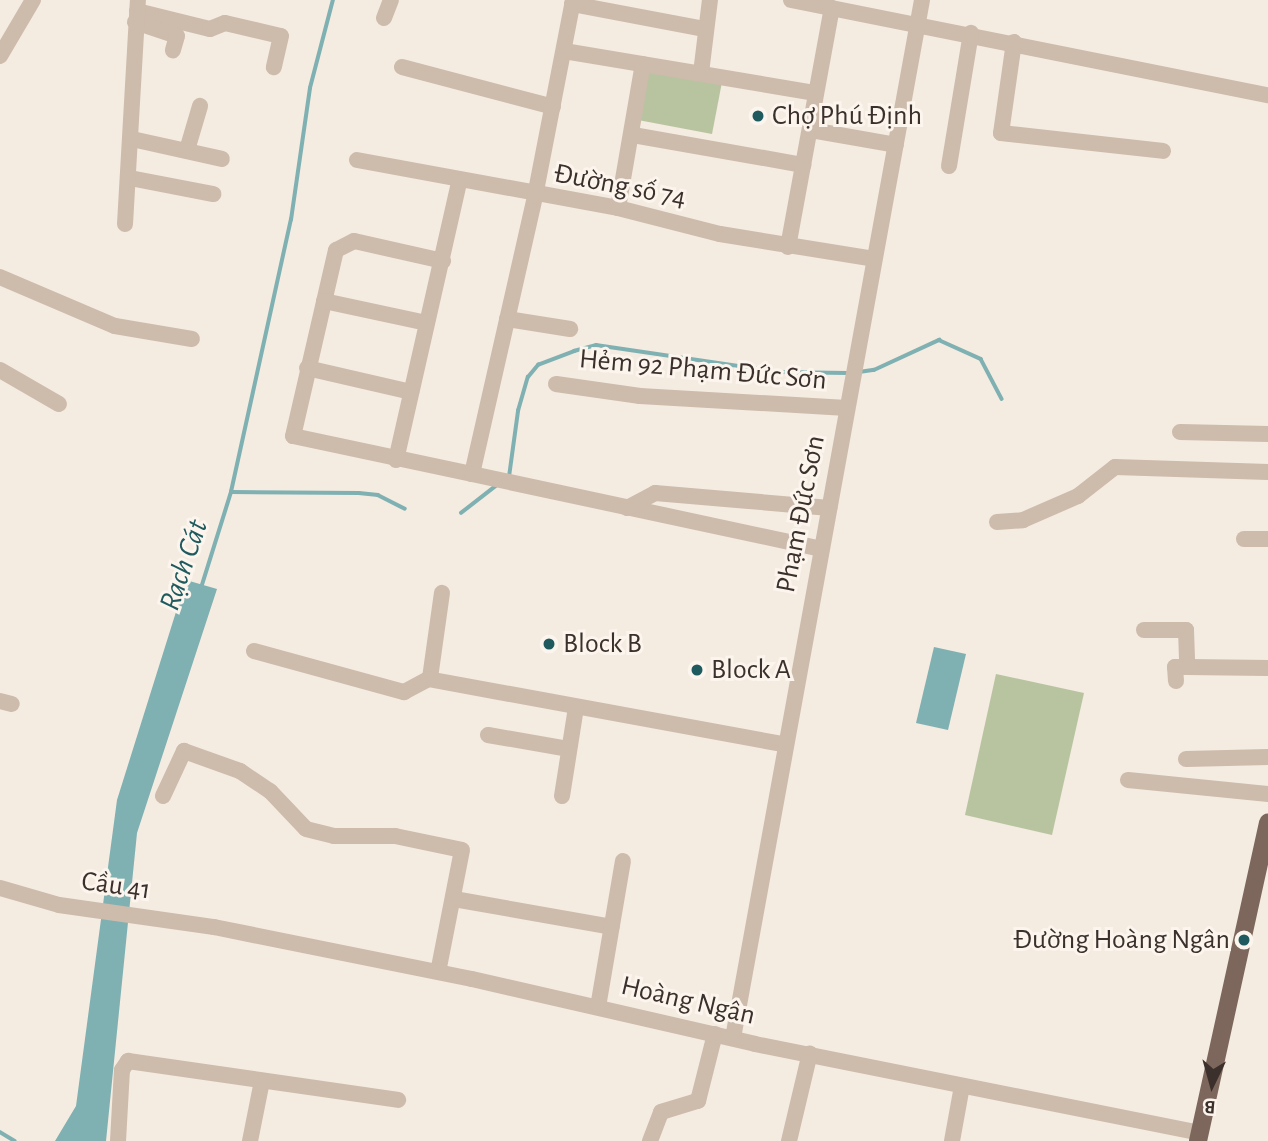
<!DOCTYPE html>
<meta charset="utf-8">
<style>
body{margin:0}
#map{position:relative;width:1268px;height:1141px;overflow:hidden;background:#f4ebe1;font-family:"Alegreya Sans",sans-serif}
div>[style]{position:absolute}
.green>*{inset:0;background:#b8c4a0}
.water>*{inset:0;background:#7fb0b2}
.stream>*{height:3.5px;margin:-1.75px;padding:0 1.75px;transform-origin:1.75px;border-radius:1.75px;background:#7fb0b2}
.minor>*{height:16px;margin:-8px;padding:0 8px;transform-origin:8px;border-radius:8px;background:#cdbbac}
.major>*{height:18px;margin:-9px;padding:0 9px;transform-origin:9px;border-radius:9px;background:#7d675c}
.dots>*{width:19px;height:19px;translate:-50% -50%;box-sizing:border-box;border:4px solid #fbf5ee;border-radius:50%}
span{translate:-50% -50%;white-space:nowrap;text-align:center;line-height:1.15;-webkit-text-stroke:6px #fbf5ee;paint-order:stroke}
.poi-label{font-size:28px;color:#3b302b}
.left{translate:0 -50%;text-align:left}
.right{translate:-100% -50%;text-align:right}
.street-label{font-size:28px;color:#3b302b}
.water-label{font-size:30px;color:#1f5a5e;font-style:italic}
.north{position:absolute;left:1177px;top:1050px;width:70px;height:70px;-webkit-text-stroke:5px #fbf5ee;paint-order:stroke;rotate:185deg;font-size:19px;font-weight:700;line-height:28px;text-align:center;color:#3b302b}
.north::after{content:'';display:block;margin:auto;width:24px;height:32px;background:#3b302b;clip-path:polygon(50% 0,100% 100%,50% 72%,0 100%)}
</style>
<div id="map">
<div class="green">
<i style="clip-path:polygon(648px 68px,722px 82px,712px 134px,638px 120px)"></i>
<i style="clip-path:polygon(996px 674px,1084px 693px,1052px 835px,965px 815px)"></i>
</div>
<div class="water">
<i style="clip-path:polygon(186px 580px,217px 589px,137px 833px,106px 1141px,55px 1141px,76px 1106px,117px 800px)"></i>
<i style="clip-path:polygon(934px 647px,966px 654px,948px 730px,916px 723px)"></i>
</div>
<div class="stream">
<i style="left:859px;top:372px;width:15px;rotate:-8deg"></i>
<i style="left:874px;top:370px;width:72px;rotate:-24.8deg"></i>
<i style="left:939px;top:340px;width:46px;rotate:24.3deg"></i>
<i style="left:981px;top:359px;width:45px;rotate:62.3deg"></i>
<i style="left:509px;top:477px;width:67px;rotate:-82.2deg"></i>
<i style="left:518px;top:411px;width:35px;rotate:-74deg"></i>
<i style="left:528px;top:377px;width:16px;rotate:-50deg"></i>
<i style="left:538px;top:365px;width:39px;rotate:-21deg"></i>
<i style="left:574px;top:351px;width:23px;rotate:-15deg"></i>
<i style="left:596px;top:345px;width:185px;rotate:8.4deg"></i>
<i style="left:779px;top:372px;width:68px;rotate:0.8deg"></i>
<i style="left:232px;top:492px;width:127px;rotate:0.5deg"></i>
<i style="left:359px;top:493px;width:19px;rotate:6deg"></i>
<i style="left:378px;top:495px;width:30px;rotate:27deg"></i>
<i style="left:461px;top:513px;width:46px;rotate:-37.9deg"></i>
<i style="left:201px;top:588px;width:101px;rotate:-72.6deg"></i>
<i style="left:231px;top:492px;width:279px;rotate:-77.6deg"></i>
<i style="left:291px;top:220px;width:133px;rotate:-81.8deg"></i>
<i style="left:310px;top:88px;width:91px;rotate:-75.4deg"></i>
<i style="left:0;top:1132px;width:17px;rotate:31deg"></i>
</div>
<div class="minor">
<i style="left:791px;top:0;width:486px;rotate:11.3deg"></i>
<i style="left:572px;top:4px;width:134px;rotate:10.7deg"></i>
<i style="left:137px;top:11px;width:75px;rotate:13.9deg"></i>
<i style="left:210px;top:29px;width:16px;rotate:-22deg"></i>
<i style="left:225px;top:23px;width:57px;rotate:13.1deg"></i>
<i style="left:281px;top:36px;width:32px;rotate:103deg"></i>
<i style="left:384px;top:18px;width:19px;rotate:-69deg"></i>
<i style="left:135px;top:22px;width:44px;rotate:18.4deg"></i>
<i style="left:177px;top:36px;width:15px;rotate:106deg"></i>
<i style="left:1014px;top:42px;width:92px;rotate:98.1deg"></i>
<i style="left:1001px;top:133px;width:163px;rotate:6.3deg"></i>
<i style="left:564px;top:51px;width:255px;rotate:9.5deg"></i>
<i style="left:0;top:56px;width:65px;rotate:-59.5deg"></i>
<i style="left:402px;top:67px;width:156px;rotate:14.8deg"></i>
<i style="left:701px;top:73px;width:74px;rotate:-83deg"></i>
<i style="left:811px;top:130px;width:86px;rotate:10deg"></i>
<i style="left:633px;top:135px;width:173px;rotate:10deg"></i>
<i style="left:132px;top:139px;width:92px;rotate:12.5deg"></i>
<i style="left:187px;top:150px;width:46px;rotate:-73.5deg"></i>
<i style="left:357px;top:160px;width:265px;rotate:10.4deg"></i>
<i style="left:618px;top:208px;width:105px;rotate:14.3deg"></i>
<i style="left:720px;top:234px;width:156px;rotate:9.2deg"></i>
<i style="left:949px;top:166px;width:135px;rotate:-80.6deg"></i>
<i style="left:130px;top:178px;width:85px;rotate:10.9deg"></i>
<i style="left:618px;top:208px;width:146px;rotate:-80.2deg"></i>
<i style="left:125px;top:224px;width:224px;rotate:-86.7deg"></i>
<i style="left:788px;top:247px;width:243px;rotate:-79.6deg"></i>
<i style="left:443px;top:261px;width:91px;rotate:-167.3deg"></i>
<i style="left:354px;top:241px;width:20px;rotate:153deg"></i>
<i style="left:336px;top:250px;width:191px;rotate:103deg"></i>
<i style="left:293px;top:436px;width:183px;rotate:12deg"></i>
<i style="left:472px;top:474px;width:285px;rotate:-77.2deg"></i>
<i style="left:535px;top:196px;width:200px;rotate:-79deg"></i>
<i style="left:0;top:277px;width:125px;rotate:23.1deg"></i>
<i style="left:115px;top:326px;width:78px;rotate:9.6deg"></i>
<i style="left:324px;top:301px;width:105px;rotate:12.1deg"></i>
<i style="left:507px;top:319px;width:64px;rotate:9deg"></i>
<i style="left:307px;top:368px;width:107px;rotate:13deg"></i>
<i style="left:0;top:370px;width:68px;rotate:30deg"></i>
<i style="left:556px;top:384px;width:85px;rotate:8.1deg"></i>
<i style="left:640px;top:396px;width:207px;rotate:3.3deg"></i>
<i style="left:1180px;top:432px;width:88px;rotate:1.3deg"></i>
<i style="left:396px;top:460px;width:285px;rotate:-77.2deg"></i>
<i style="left:472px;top:474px;width:357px;rotate:12.1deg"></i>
<i style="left:627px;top:508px;width:32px;rotate:-28deg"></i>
<i style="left:655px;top:493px;width:175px;rotate:4.9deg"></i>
<i style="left:997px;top:522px;width:26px;rotate:-4deg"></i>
<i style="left:1023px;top:520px;width:60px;rotate:-23.6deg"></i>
<i style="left:1078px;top:496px;width:47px;rotate:-38.1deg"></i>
<i style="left:1115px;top:467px;width:153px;rotate:1.9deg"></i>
<i style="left:1244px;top:539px;width:24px"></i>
<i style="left:1144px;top:630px;width:42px"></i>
<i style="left:1186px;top:630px;width:37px;rotate:88deg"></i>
<i style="left:1187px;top:667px;width:81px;rotate:0.7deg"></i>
<i style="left:254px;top:651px;width:156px;rotate:15.3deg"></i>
<i style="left:404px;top:692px;width:30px;rotate:-28deg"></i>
<i style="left:430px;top:678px;width:86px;rotate:-82deg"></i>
<i style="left:428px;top:679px;width:361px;rotate:10.4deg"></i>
<i style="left:1176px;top:681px;width:14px;rotate:-94deg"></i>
<i style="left:1175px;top:667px;width:12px"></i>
<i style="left:0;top:701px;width:12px;rotate:14deg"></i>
<i style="left:488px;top:735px;width:81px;rotate:9.9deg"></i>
<i style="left:1186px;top:759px;width:82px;rotate:-1.4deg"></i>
<i style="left:1128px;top:780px;width:141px;rotate:5.7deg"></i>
<i style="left:163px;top:796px;width:50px;rotate:-65deg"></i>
<i style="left:184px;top:751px;width:59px;rotate:19.7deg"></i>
<i style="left:240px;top:771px;width:36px;rotate:34deg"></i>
<i style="left:270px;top:791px;width:52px;rotate:46.5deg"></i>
<i style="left:306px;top:829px;width:29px;rotate:14deg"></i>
<i style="left:334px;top:836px;width:61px"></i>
<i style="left:395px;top:836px;width:68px;rotate:11.8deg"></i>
<i style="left:462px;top:850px;width:124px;rotate:101.1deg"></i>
<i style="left:562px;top:796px;width:89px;rotate:-81deg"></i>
<i style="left:0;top:888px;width:61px;rotate:16.1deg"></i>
<i style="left:59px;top:905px;width:157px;rotate:8.1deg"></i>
<i style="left:214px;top:927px;width:263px;rotate:11.4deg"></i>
<i style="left:472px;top:979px;width:290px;rotate:12.9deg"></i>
<i style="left:755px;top:1044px;width:453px;rotate:11.3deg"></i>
<i style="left:454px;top:899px;width:160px;rotate:10deg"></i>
<i style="left:598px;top:1007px;width:148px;rotate:-80.3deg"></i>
<i style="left:733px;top:1038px;width:1055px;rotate:-79.68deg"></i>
<i style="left:118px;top:1141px;width:71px;rotate:-86.8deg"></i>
<i style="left:122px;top:1070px;width:11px;rotate:-56deg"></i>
<i style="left:128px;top:1061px;width:273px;rotate:8.2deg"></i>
<i style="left:250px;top:1141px;width:61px;rotate:-78.7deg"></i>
<i style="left:650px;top:1141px;width:31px;rotate:-69deg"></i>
<i style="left:661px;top:1112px;width:39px;rotate:-17deg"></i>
<i style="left:698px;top:1101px;width:69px;rotate:-75.8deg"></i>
<i style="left:789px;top:1141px;width:90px;rotate:-76.6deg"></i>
<i style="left:952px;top:1141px;width:56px;rotate:-79.7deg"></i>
</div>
<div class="major">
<i style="left:1198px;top:1141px;width:326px;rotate:-77.6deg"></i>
</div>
<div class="dots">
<i style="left:758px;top:116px;background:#1f5a5e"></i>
<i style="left:549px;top:644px;background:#1f5a5e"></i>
<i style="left:697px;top:670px;background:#1f5a5e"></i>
<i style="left:1244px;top:940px;background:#1f5a5e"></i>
</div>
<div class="poi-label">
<span class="left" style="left:772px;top:116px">Chợ Phú Định</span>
<span class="left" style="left:563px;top:644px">Block B</span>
<span class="left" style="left:711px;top:670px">Block A</span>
<span class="right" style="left:1230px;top:940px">Đường Hoàng Ngân</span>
</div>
<div class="street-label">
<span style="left:620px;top:186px;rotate:11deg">Đường số 74</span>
<span style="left:703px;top:370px;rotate:5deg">Hẻm 92 Phạm Đức Sơn</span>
<span style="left:801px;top:514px;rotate:-79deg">Phạm Đức Sơn</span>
<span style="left:116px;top:886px;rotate:8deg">Cầu 41</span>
<span style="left:688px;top:1001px;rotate:13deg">Hoàng Ngân</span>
</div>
<div class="water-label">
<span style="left:184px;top:565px;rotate:-71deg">Rạch Cát</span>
</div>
<div class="north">B</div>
</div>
